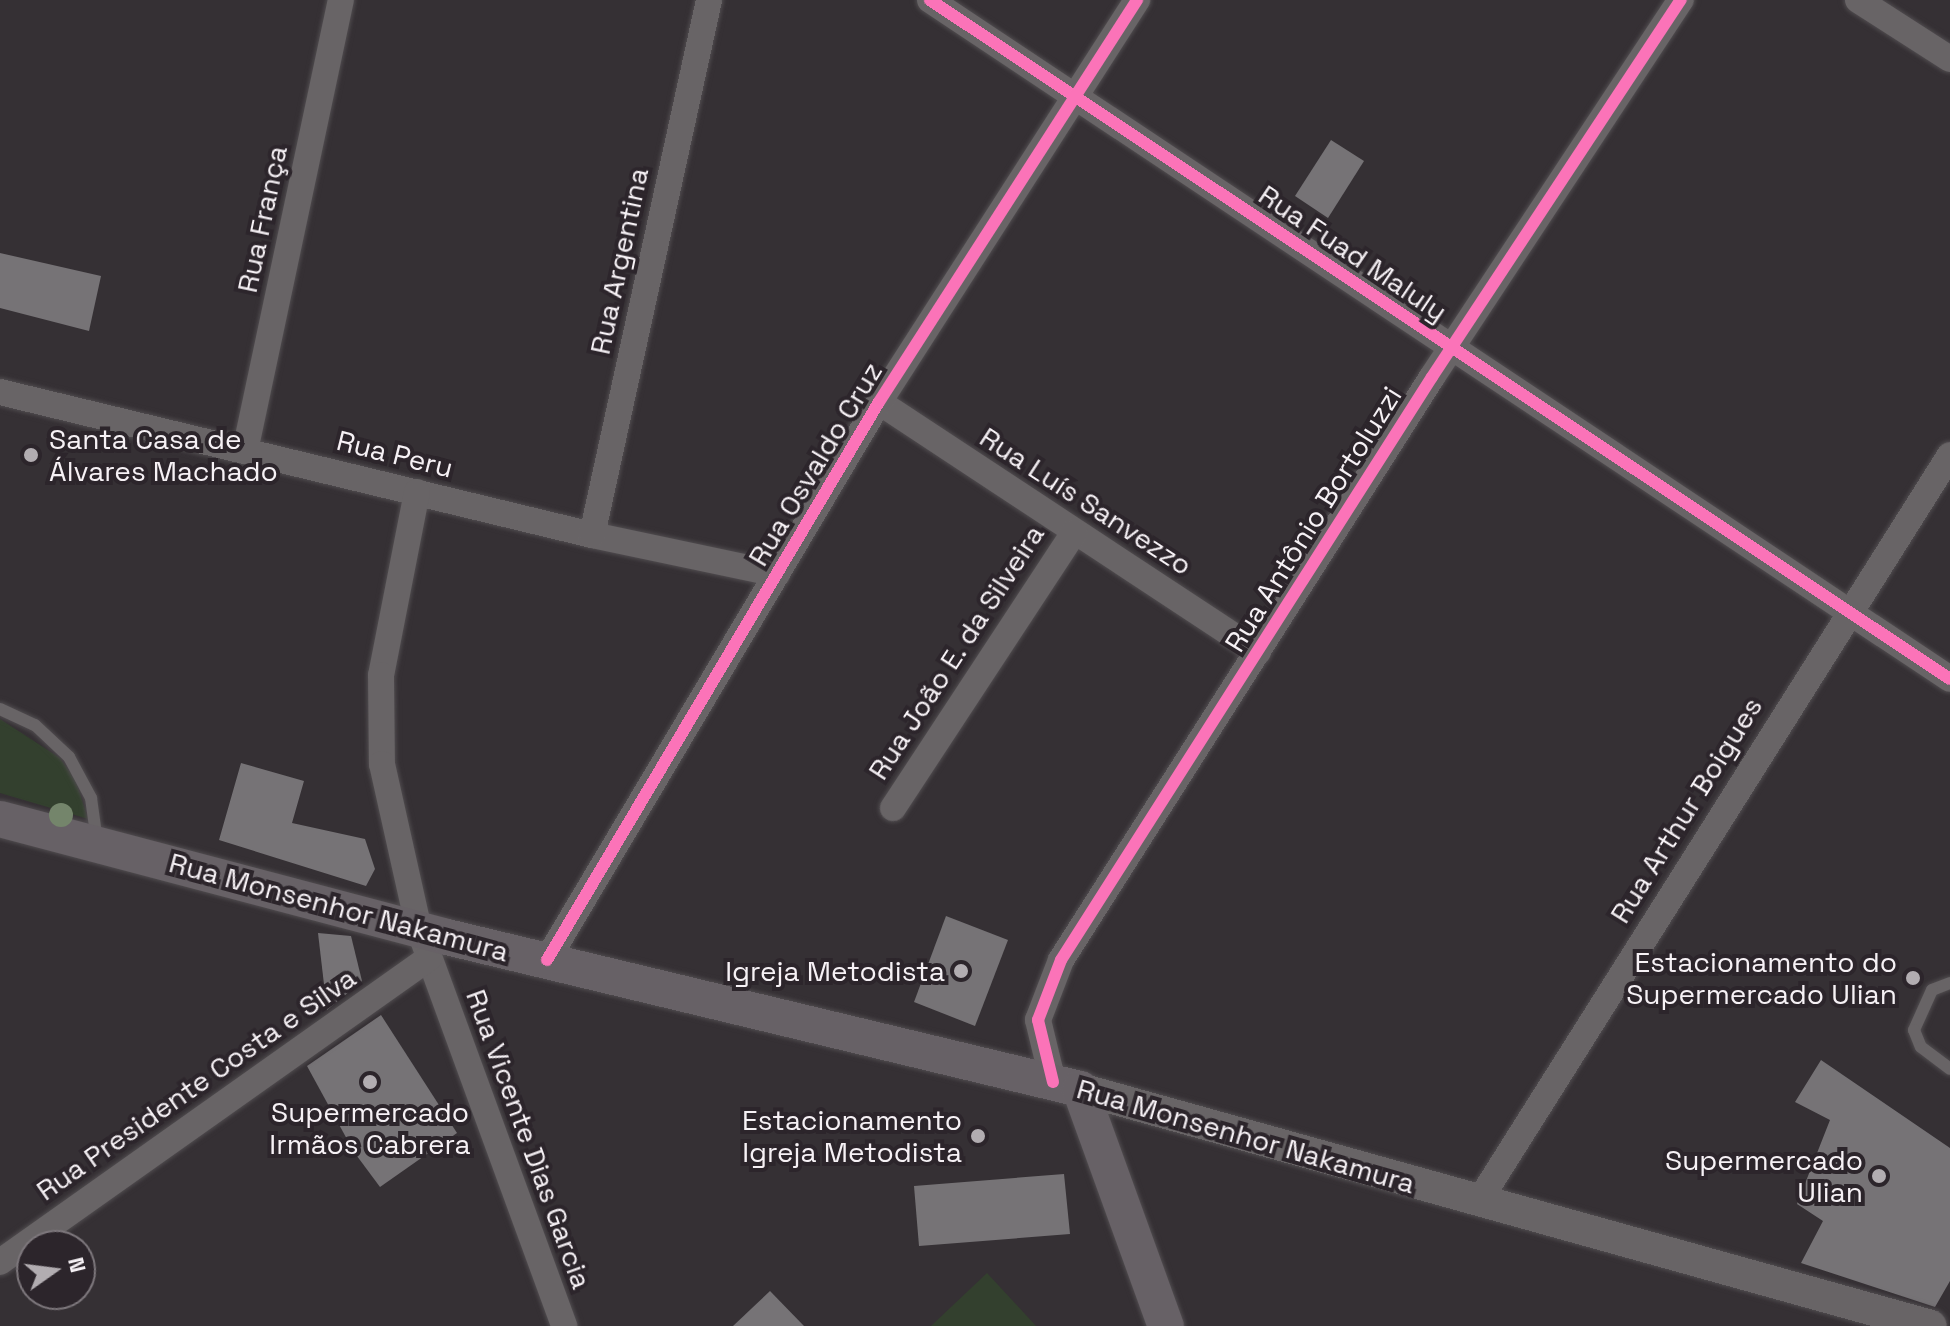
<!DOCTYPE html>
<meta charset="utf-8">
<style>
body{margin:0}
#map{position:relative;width:1950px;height:1326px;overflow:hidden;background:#353034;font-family:"Space Grotesk",sans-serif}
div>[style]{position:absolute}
.green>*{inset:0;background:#33402e}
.building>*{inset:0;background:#767376}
.roads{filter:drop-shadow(0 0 2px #504c4f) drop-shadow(0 0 2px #504c4f)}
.service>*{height:12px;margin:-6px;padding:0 6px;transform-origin:6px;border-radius:6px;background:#686466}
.minor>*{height:26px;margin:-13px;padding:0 13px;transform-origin:13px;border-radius:13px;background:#686466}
.tertiary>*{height:32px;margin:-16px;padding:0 16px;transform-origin:16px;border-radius:16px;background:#686466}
.secondary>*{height:36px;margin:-18px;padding:0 18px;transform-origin:18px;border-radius:18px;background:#676166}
.cycleway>*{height:12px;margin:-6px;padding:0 6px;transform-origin:6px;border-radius:6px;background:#fb73b8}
.trees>*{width:24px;height:24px;margin:-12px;border-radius:50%;background:#74856b}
.dots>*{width:22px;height:22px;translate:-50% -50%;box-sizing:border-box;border:4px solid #2c252b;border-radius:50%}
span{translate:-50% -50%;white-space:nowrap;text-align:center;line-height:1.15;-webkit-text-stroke:8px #2c252b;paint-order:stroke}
.street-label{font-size:28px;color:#f6f1f5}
.poi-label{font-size:28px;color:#f6f1f5}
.left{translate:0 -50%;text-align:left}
.right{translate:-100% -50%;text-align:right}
.north{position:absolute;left:16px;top:1230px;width:80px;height:80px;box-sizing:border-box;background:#2c252b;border:2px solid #7d777c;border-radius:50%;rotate:76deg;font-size:22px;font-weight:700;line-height:32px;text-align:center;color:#f6f1f5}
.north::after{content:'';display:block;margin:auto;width:28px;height:36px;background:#b2adb1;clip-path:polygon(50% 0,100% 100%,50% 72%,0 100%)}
</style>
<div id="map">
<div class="green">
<i style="clip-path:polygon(0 719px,60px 758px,76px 781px,88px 819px,0 793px)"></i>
<i style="clip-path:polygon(987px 1273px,1036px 1326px,931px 1326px)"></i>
</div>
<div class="building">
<i style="clip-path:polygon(1331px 140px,1364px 161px,1328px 218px,1295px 196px)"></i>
<i style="clip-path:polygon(0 253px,101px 276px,89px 331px,0 308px)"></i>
<i style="clip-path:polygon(241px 763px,304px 781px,292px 823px,365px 839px,375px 869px,366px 886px,219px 840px)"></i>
<i style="clip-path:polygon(946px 916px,1008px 940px,975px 1026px,914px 1002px)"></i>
<i style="clip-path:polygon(318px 933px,351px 936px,362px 981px,327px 1010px)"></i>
<i style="clip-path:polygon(381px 1015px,457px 1133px,380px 1187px,354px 1152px,307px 1066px)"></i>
<i style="clip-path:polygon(1821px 1060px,1950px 1148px,1950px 1281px,1935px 1307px,1801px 1263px,1823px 1221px,1797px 1204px,1830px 1120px,1795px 1102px)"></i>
<i style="clip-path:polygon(1064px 1174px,1070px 1234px,919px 1246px,914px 1186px)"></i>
<i style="clip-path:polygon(770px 1291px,804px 1326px,733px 1326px)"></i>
</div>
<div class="roads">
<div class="service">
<i style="left:0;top:709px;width:38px;rotate:25deg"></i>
<i style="left:35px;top:725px;width:47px;rotate:43.3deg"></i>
<i style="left:69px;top:757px;width:47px;rotate:61.8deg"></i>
<i style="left:91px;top:798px;width:43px;rotate:82.1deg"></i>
<i style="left:1950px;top:983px;width:19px;rotate:159deg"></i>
<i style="left:1932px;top:990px;width:44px;rotate:114.2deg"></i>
<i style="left:1914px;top:1030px;width:18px;rotate:68deg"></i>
<i style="left:1921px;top:1047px;width:36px;rotate:37deg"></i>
</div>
<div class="minor">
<i style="left:930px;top:0;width:1225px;rotate:33.65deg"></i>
<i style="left:1858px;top:0;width:109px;rotate:32.7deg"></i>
<i style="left:0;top:392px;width:609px;rotate:13.58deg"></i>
<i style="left:592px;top:535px;width:189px;rotate:11.9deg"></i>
<i style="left:879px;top:402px;width:454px;rotate:33.4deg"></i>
<i style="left:245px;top:451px;width:461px;rotate:-78deg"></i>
<i style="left:417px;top:492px;width:187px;rotate:101.1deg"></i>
<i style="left:381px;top:675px;width:89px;rotate:89.4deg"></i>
<i style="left:382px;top:764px;width:169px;rotate:77.4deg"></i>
<i style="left:419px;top:929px;width:423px;rotate:69.9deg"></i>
<i style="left:592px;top:535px;width:548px;rotate:-77.66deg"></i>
<i style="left:893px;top:808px;width:330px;rotate:-56.7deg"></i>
<i style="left:547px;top:960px;width:649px;rotate:-59.25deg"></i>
<i style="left:879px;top:402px;width:478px;rotate:-57.3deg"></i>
<i style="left:1053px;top:1082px;width:64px;rotate:-103.6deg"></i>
<i style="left:1038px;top:1020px;width:64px;rotate:-69deg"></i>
<i style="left:1061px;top:960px;width:691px;rotate:-57.53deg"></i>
<i style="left:1432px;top:377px;width:452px;rotate:-56.6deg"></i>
<i style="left:1479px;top:1201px;width:882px;rotate:-57.73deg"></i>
<i style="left:0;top:1262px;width:526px;rotate:-35.32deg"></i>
</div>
<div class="tertiary">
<i style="left:1080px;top:1089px;width:883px;rotate:15.56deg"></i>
</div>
<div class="secondary">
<i style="left:0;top:819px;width:462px;rotate:14.8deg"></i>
<i style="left:447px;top:937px;width:651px;rotate:13.5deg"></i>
<i style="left:1080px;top:1089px;width:252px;rotate:70.1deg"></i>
</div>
</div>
<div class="cycleway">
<i style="left:930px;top:0;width:1225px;rotate:33.65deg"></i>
<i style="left:547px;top:960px;width:649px;rotate:-59.25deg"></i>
<i style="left:879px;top:402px;width:478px;rotate:-57.3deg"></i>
<i style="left:1053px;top:1082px;width:64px;rotate:-103.6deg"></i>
<i style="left:1038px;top:1020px;width:64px;rotate:-69deg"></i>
<i style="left:1061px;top:960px;width:691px;rotate:-57.53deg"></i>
<i style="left:1432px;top:377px;width:452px;rotate:-56.6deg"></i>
</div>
<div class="trees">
<i style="left:61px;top:815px"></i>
</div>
<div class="dots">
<i style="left:31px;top:455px;background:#b2adb1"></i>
<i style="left:961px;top:971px;background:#b2adb1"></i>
<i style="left:1913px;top:978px;background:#b2adb1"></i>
<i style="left:370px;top:1082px;background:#b2adb1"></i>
<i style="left:978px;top:1136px;background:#b2adb1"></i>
<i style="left:1879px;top:1176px;background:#b2adb1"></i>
</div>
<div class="street-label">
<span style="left:262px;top:219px;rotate:-78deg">Rua França</span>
<span style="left:1353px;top:253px;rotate:34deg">Rua Fuad Maluly</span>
<span style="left:619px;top:261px;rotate:-78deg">Rua Argentina</span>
<span style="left:395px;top:454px;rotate:14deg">Rua Peru</span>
<span style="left:815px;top:464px;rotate:-59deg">Rua Osvaldo Cruz</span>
<span style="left:1086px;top:501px;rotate:33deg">Rua Luís Sanvezzo</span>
<span style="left:1313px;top:519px;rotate:-58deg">Rua Antônio Bortoluzzi</span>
<span style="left:956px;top:652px;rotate:-57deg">Rua João E. da Silveira</span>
<span style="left:1686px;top:810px;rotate:-58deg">Rua Arthur Boigues</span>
<span style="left:339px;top:907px;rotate:15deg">Rua Monsenhor Nakamura</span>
<span style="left:196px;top:1084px;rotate:-35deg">Rua Presidente Costa e Silva</span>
<span style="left:1246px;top:1136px;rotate:16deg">Rua Monsenhor Nakamura</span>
<span style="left:529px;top:1139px;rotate:70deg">Rua Vicente Dias Garcia</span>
</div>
<div class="poi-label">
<span class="left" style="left:49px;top:455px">Santa Casa de<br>Álvares Machado</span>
<span class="right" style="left:1897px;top:978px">Estacionamento do<br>Supermercado Ulian</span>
<span class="right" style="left:945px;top:971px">Igreja Metodista</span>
<span style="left:370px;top:1128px">Supermercado<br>Irmãos Cabrera</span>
<span class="right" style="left:962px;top:1136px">Estacionamento<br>Igreja Metodista</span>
<span class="right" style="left:1863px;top:1176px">Supermercado<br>Ulian</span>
</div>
<div class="north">N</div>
</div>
